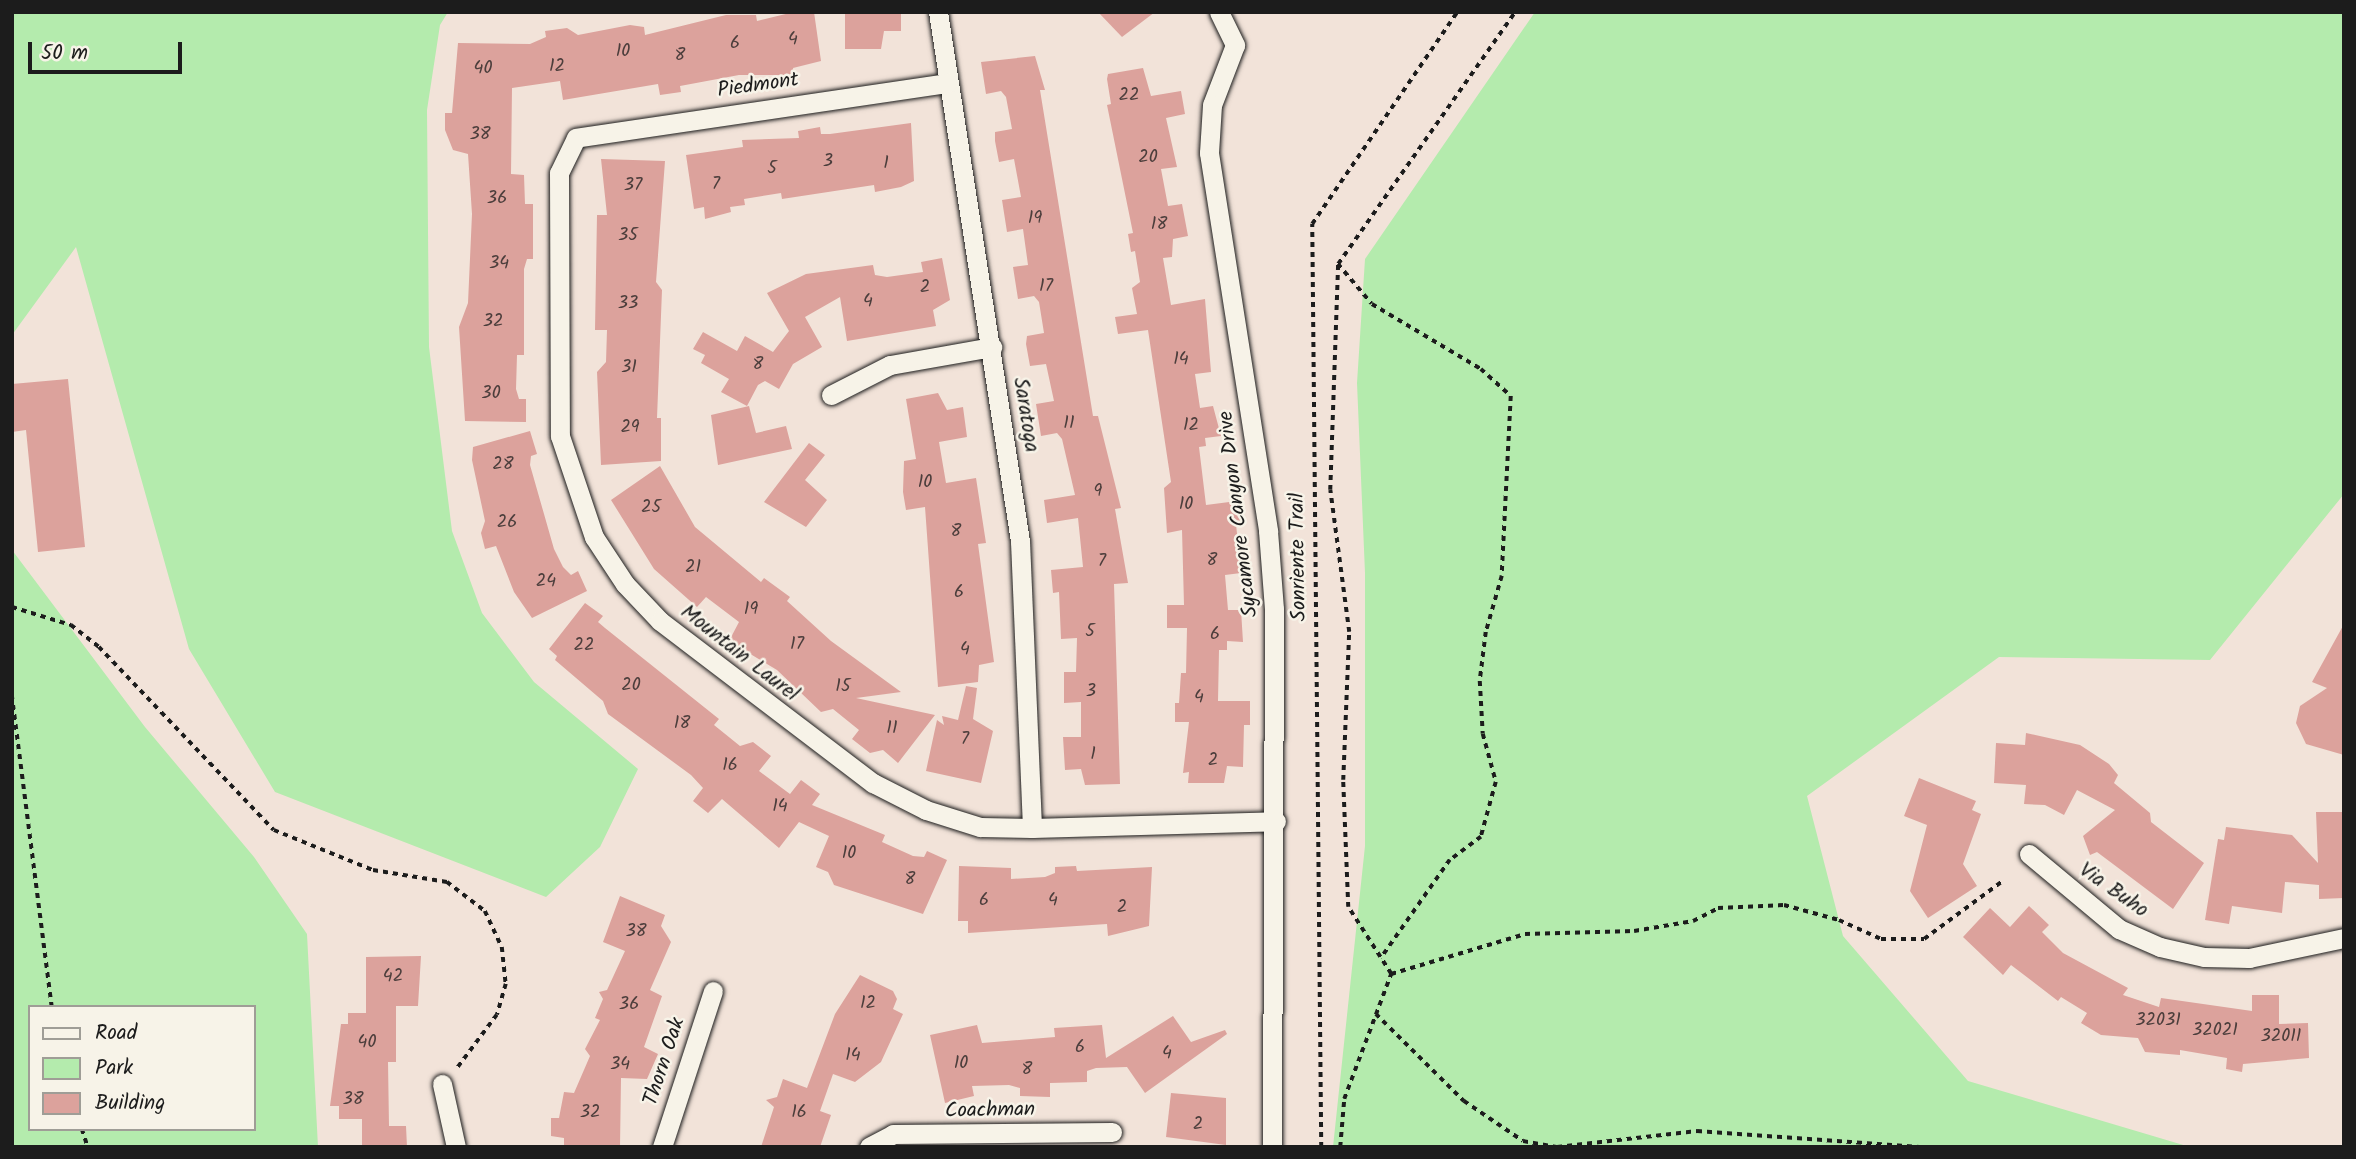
<!DOCTYPE html>
<style>
body{margin:0}
#map{position:relative;width:2356px;height:1159px;overflow:hidden;background:#f2e3d9;font-family:Kalam,sans-serif}
div>[style]{position:absolute}
.green>*{inset:0;background:#b4ebad}
.building>*{inset:0;background:#dca29c}
.path>*{height:3.5px;margin-top:-1.75px;transform-origin:0;background:repeating-linear-gradient(90deg,#1c1c1c 0 5px,transparent 0 10px)}
.roads{filter:drop-shadow(0 0 2px #1c1c1c) drop-shadow(0 0 2px #1c1c1c)}
.street>*{height:19px;margin:-9.5px;padding:0 9.5px;transform-origin:9.5px;border-radius:9.5px;background:#f7f3e8}
span{translate:-50% -50%;white-space:nowrap;text-align:center;line-height:1.15;-webkit-text-stroke:5px #f7f3e8;paint-order:stroke}
.number-label{font-size:18px;color:#4c3e3c}
.number-label span{-webkit-text-stroke-width:0}
.street-label{font-size:21px;color:#1c1c1c}
.frame{position:absolute;inset:0;border:14px solid #1c1c1c;pointer-events:none}
.legend{position:absolute;left:28px;top:1005px;width:228px;height:126px;box-sizing:border-box;background:#f7f3e8;border:2px solid #9f9d96;margin:0;padding:9px 12px;list-style:none;font-size:21px;color:#1c1c1c}
.legend li{display:flex;align-items:center;gap:14px;height:35px}
.legend b{width:35px;border:2px solid #9f9d96}
.scale{position:absolute;left:28px;top:42px;width:154px;height:32px;box-sizing:border-box;border:4px solid #1c1c1c;border-top:0;padding-left:9px;font-size:21px;line-height:24px;white-space:nowrap;color:#1c1c1c;-webkit-text-stroke:5px #f7f3e8;paint-order:stroke}
</style>
<div id="map">
<div class="green">
<i style="clip-path:polygon(12px 12px,448px 12px,440px 25px,427px 110px,429px 347px,452px 531px,482px 613px,534px 682px,638px 769px,600px 847px,546px 897px,275px 792px,189px 649px,76px 247px,12px 335px)"></i>
<i style="clip-path:polygon(1535px 12px,2344px 12px,2344px 494px,2210px 660px,1999px 657px,1807px 796px,1843px 936px,1968px 1081px,2190px 1147px,1333px 1147px,1365px 846px,1365px 573px,1357px 383px,1365px 259px)"></i>
<i style="clip-path:polygon(evenodd,12px 550px,145px 727px,254px 857px,307px 934px,318px 1147px,12px 1147px,12px 550px,30px 1007px,254px 1007px,254px 1129px,30px 1129px,30px 1007px)"></i>
</div>
<div class="building">
<i style="clip-path:polygon(794px 12px,814px 12px,821px 61px,793px 68px,794px 75px,739px 75px,680px 86px,681px 92px,660px 95px,658px 84px,563px 100px,560px 81px,512px 88px,511px 174px,524px 175px,525px 204px,533px 204px,533px 259px,527px 259px,524px 269px,524px 355px,517px 355px,516px 389px,519px 399px,526px 399px,526px 422px,465px 421px,459px 327px,468px 303px,472px 214px,468px 154px,453px 150px,445px 130px,445px 113px,452px 113px,458px 43px,530px 44px,546px 37px,545px 31px,567px 28px,578px 35px,630px 25px,644px 27px,645px 35px,726px 15px,756px 15px,757px 21px)"></i>
<i style="clip-path:polygon(845px 12px,901px 12px,901px 31px,884px 31px,881px 49px,845px 49px)"></i>
<i style="clip-path:polygon(1098px 12px,1155px 12px,1122px 37px)"></i>
<i style="clip-path:polygon(1035px 56px,1045px 90px,1040px 90px,1093px 416px,1098px 416px,1121px 508px,1115px 509px,1128px 583px,1114px 584px,1120px 784px,1085px 785px,1081px 769px,1065px 770px,1063px 737px,1081px 737px,1081px 702px,1064px 703px,1064px 672px,1076px 672px,1077px 638px,1061px 639px,1059px 592px,1053px 593px,1051px 570px,1083px 567px,1078px 518px,1047px 523px,1044px 500px,1075px 495px,1062px 439px,1057px 433px,1041px 436px,1036px 404px,1054px 401px,1046px 364px,1030px 366px,1026px 344px,1027px 336px,1044px 333px,1039px 302px,1034px 296px,1018px 299px,1013px 267px,1028px 265px,1023px 229px,1007px 232px,1002px 200px,1021px 197px,1014px 159px,999px 162px,995px 141px,995px 132px,1012px 129px,1006px 97px,1001px 91px,986px 94px,981px 62px)"></i>
<i style="clip-path:polygon(1143px 68px,1151px 96px,1181px 91px,1185px 114px,1166px 118px,1177px 167px,1161px 169px,1168px 206px,1182px 204px,1188px 236px,1173px 239px,1172px 257px,1163px 258px,1171px 305px,1205px 299px,1211px 372px,1195px 374px,1200px 408px,1213px 406px,1221px 436px,1205px 438px,1206px 446px,1199px 447px,1206px 505px,1237px 501px,1241px 523px,1236px 524px,1241px 573px,1225px 575px,1228px 610px,1241px 610px,1243px 642px,1227px 641px,1227px 650px,1219px 650px,1218px 701px,1250px 701px,1250px 725px,1244px 725px,1243px 767px,1227px 766px,1224px 783px,1188px 783px,1189px 772px,1183px 773px,1189px 722px,1175px 722px,1175px 703px,1179px 703px,1181px 673px,1186px 673px,1187px 628px,1167px 628px,1167px 605px,1184px 605px,1182px 530px,1167px 533px,1164px 488px,1171px 482px,1148px 330px,1118px 334px,1115px 317px,1137px 314px,1132px 288px,1140px 282px,1135px 251px,1131px 252px,1128px 234px,1133px 233px,1107px 105px,1111px 104px,1107px 79px,1108px 74px)"></i>
<i style="clip-path:polygon(911px 123px,914px 181px,901px 187px,875px 192px,874px 185px,782px 199px,781px 193px,744px 199px,745px 205px,730px 207px,731px 212px,705px 219px,704px 207px,694px 209px,686px 155px,743px 147px,742px 140px,799px 138px,798px 131px,820px 127px,821px 134px,830px 134px)"></i>
<i style="clip-path:polygon(601px 159px,665px 161px,656px 282px,662px 290px,657px 418px,661px 418px,661px 461px,601px 465px,597px 372px,606px 362px,607px 330px,595px 330px,597px 215px,607px 215px)"></i>
<i style="clip-path:polygon(942px 258px,950px 300px,933px 310px,936px 326px,847px 341px,840px 297px,805px 317px,822px 347px,793px 364px,779px 389px,765px 381px,758px 385px,747px 406px,721px 392px,729px 379px,701px 363px,705px 355px,693px 349px,703px 332px,737px 351px,745px 336px,773px 352px,789px 331px,767px 293px,806px 274px,873px 265px,875px 275px,887px 277px,923px 272px,921px 262px)"></i>
<i style="clip-path:polygon(68px 379px,85px 547px,38px 552px,26px 430px,12px 432px,12px 384px)"></i>
<i style="clip-path:polygon(938px 393px,947px 410px,963px 407px,967px 437px,939px 442px,946px 483px,976px 478px,986px 543px,978px 544px,994px 662px,979px 665px,978px 682px,938px 687px,925px 507px,906px 510px,903px 492px,904px 461px,916px 459px,906px 399px)"></i>
<i style="clip-path:polygon(749px 406px,756px 433px,786px 426px,792px 449px,718px 465px,711px 415px)"></i>
<i style="clip-path:polygon(530px 431px,537px 454px,531px 456px,530px 465px,554px 549px,563px 567px,571px 575px,578px 571px,587px 591px,532px 618px,514px 592px,496px 546px,485px 549px,481px 533px,485px 521px,472px 460px,473px 447px)"></i>
<i style="clip-path:polygon(809px 443px,825px 455px,805px 480px,827px 500px,806px 527px,764px 502px)"></i>
<i style="clip-path:polygon(660px 466px,695px 527px,761px 582px,764px 578px,790px 597px,787px 601px,831px 641px,901px 692px,856px 698px,935px 715px,898px 763px,883px 750px,870px 753px,852px 739px,859px 730px,833px 709px,821px 712px,777px 670px,729px 641px,739px 622px,706px 597px,697px 607px,654px 569px,611px 500px)"></i>
<i style="clip-path:polygon(585px 603px,603px 616px,598px 622px,605px 628px,719px 719px,714px 725px,740px 746px,753px 742px,771px 756px,759px 771px,790px 794px,801px 780px,820px 794px,812px 805px,885px 835px,882px 842px,913px 856px,924px 857px,927px 851px,947px 860px,923px 914px,834px 885px,828px 872px,816px 867px,829px 836px,799px 822px,779px 848px,722px 799px,708px 813px,693px 801px,703px 788px,691px 775px,608px 714px,603px 701px,555px 660px,557px 656px,549px 649px)"></i>
<i style="clip-path:polygon(2344px 624px,2344px 755px,2306px 744px,2296px 723px,2300px 706px,2327px 688px,2312px 682px)"></i>
<i style="clip-path:polygon(966px 686px,977px 688px,973px 719px,993px 731px,981px 783px,926px 771px,937px 720px,944px 725px,942px 716px,958px 720px)"></i>
<i style="clip-path:polygon(2026px 733px,2080px 745px,2109px 764px,2118px 775px,2114px 783px,2150px 813px,2151px 822px,2204px 863px,2173px 909px,2097px 852px,2090px 855px,2083px 836px,2115px 810px,2077px 790px,2064px 815px,2045px 805px,2024px 804px,2026px 785px,1994px 783px,1996px 743px,2025px 745px)"></i>
<i style="clip-path:polygon(1919px 778px,1976px 801px,1972px 810px,1981px 814px,1963px 864px,1977px 886px,1928px 918px,1910px 891px,1927px 825px,1904px 816px)"></i>
<i style="clip-path:polygon(2316px 812px,2344px 812px,2344px 898px,2319px 899px,2319px 885px,2285px 882px,2282px 913px,2232px 906px,2229px 924px,2205px 920px,2218px 839px,2224px 840px,2226px 827px,2292px 835px,2318px 863px)"></i>
<i style="clip-path:polygon(959px 866px,1011px 868px,1011px 879px,1045px 877px,1055px 873px,1055px 867px,1076px 866px,1077px 871px,1152px 867px,1149px 926px,1108px 936px,1107px 924px,968px 933px,968px 921px,958px 921px)"></i>
<i style="clip-path:polygon(620px 896px,665px 915px,661px 926px,671px 942px,650px 990px,662px 996px,644px 1047px,658px 1054px,647px 1079px,621px 1078px,620px 1147px,564px 1147px,564px 1138px,551px 1136px,551px 1118px,559px 1118px,564px 1092px,574px 1093px,590px 1056px,585px 1049px,600px 1020px,595px 1018px,603px 999px,599px 992px,607px 990px,625px 951px,603px 942px)"></i>
<i style="clip-path:polygon(2029px 906px,2049px 925px,2042px 932px,2063px 953px,2128px 988px,2123px 995px,2159px 1007px,2161px 998px,2252px 1011px,2252px 995px,2279px 995px,2279px 1024px,2308px 1023px,2309px 1058px,2243px 1064px,2242px 1072px,2226px 1069px,2227px 1058px,2180px 1050px,2180px 1055px,2145px 1052px,2138px 1038px,2101px 1035px,2081px 1023px,2087px 1013px,2061px 997px,2058px 1001px,2011px 965px,2003px 975px,1963px 937px,1990px 908px,2010px 927px)"></i>
<i style="clip-path:polygon(421px 956px,418px 1006px,396px 1006px,396px 1062px,388px 1062px,389px 1126px,406px 1126px,407px 1147px,362px 1147px,362px 1119px,339px 1119px,339px 1106px,330px 1106px,341px 1024px,348px 1024px,348px 1013px,366px 1013px,366px 957px)"></i>
<i style="clip-path:polygon(860px 975px,893px 991px,897px 999px,893px 1009px,903px 1014px,881px 1062px,855px 1082px,833px 1074px,820px 1111px,831px 1115px,820px 1147px,761px 1147px,774px 1107px,766px 1100px,777px 1097px,783px 1079px,807px 1088px,835px 1014px)"></i>
<i style="clip-path:polygon(1173px 1016px,1191px 1042px,1225px 1030px,1227px 1034px,1145px 1093px,1127px 1067px,1096px 1068px,1087px 1071px,1087px 1082px,1050px 1083px,1050px 1097px,1020px 1096px,1020px 1088px,1009px 1085px,972px 1086px,974px 1096px,945px 1103px,930px 1035px,977px 1025px,982px 1043px,1055px 1037px,1054px 1028px,1102px 1025px,1106px 1058px)"></i>
<i style="clip-path:polygon(1171px 1093px,1226px 1098px,1226px 1145px,1166px 1137px)"></i>
</div>
<div class="path">
<i style="left:1338px;top:264px;width:52px;rotate:49.6deg"></i>
<i style="left:1372px;top:304px;width:127px;rotate:30.8deg"></i>
<i style="left:1481px;top:369px;width:40px;rotate:42deg"></i>
<i style="left:1511px;top:396px;width:180px;rotate:92.9deg"></i>
<i style="left:1502px;top:576px;width:58px;rotate:105.9deg"></i>
<i style="left:1486px;top:632px;width:49px;rotate:97deg"></i>
<i style="left:1480px;top:681px;width:53px;rotate:86.8deg"></i>
<i style="left:1483px;top:734px;width:50px;rotate:74.8deg"></i>
<i style="left:1496px;top:782px;width:57px;rotate:105.3deg"></i>
<i style="left:1481px;top:837px;width:39px;rotate:143deg"></i>
<i style="left:1450px;top:860px;width:120px;rotate:125.1deg"></i>
<i style="left:12px;top:607px;width:62px;rotate:17deg"></i>
<i style="left:71px;top:625px;width:36px;rotate:38deg"></i>
<i style="left:99px;top:647px;width:253px;rotate:46.3deg"></i>
<i style="left:274px;top:830px;width:107px;rotate:22deg"></i>
<i style="left:373px;top:870px;width:75px;rotate:9.2deg"></i>
<i style="left:447px;top:882px;width:48px;rotate:37.3deg"></i>
<i style="left:485px;top:911px;width:40px;rotate:65deg"></i>
<i style="left:502px;top:947px;width:37px;rotate:84deg"></i>
<i style="left:506px;top:984px;width:32px;rotate:106deg"></i>
<i style="left:497px;top:1015px;width:69px;rotate:126.7deg"></i>
<i style="left:12px;top:695px;width:315px;rotate:82.7deg"></i>
<i style="left:1391px;top:974px;width:80px;rotate:-122.7deg"></i>
<i style="left:1348px;top:907px;width:127px;rotate:-92.3deg"></i>
<i style="left:1343px;top:780px;width:148px;rotate:-87.7deg"></i>
<i style="left:1349px;top:632px;width:143px;rotate:-97.6deg"></i>
<i style="left:1330px;top:490px;width:226px;rotate:-88deg"></i>
<i style="left:1338px;top:264px;width:308px;rotate:-54.9deg"></i>
<i style="left:1376px;top:1014px;width:124px;rotate:44.7deg"></i>
<i style="left:1464px;top:1101px;width:71px;rotate:34.1deg"></i>
<i style="left:1523px;top:1141px;width:34px;rotate:10deg"></i>
<i style="left:82px;top:1129px;width:19px;rotate:72deg"></i>
<i style="left:1321px;top:1147px;width:923px;rotate:-90.56deg"></i>
<i style="left:1312px;top:224px;width:257px;rotate:-55.6deg"></i>
<i style="left:1340px;top:1147px;width:48px;rotate:-85.2deg"></i>
<i style="left:1344px;top:1099px;width:134px;rotate:-69.4deg"></i>
<i style="left:1391px;top:974px;width:140px;rotate:-16.6deg"></i>
<i style="left:1525px;top:934px;width:109px;rotate:-1.6deg"></i>
<i style="left:1634px;top:931px;width:60px;rotate:-9.6deg"></i>
<i style="left:1693px;top:921px;width:28px;rotate:-27deg"></i>
<i style="left:1718px;top:908px;width:66px;rotate:-2.6deg"></i>
<i style="left:1784px;top:905px;width:57px;rotate:15.3deg"></i>
<i style="left:1839px;top:920px;width:46px;rotate:24.3deg"></i>
<i style="left:1881px;top:939px;width:43px"></i>
<i style="left:1924px;top:939px;width:99px;rotate:-36.4deg"></i>
<i style="left:1557px;top:1147px;width:141px;rotate:-6.5deg"></i>
<i style="left:1697px;top:1131px;width:223px;rotate:4.1deg"></i>
</div>
<div class="roads">
<div class="street">
<i style="left:938px;top:12px;width:535px;rotate:81.19deg"></i>
<i style="left:1020px;top:541px;width:287px;rotate:87.6deg"></i>
<i style="left:1219px;top:12px;width:37px;rotate:64deg"></i>
<i style="left:1235px;top:45px;width:64px;rotate:111deg"></i>
<i style="left:1212px;top:105px;width:48px;rotate:93.6deg"></i>
<i style="left:1209px;top:153px;width:383px;rotate:81.1deg"></i>
<i style="left:1268px;top:531px;width:78px;rotate:85.6deg"></i>
<i style="left:1274px;top:609px;width:538px;rotate:90.21deg"></i>
<i style="left:947px;top:83px;width:375px;rotate:171.6deg"></i>
<i style="left:576px;top:138px;width:39px;rotate:116deg"></i>
<i style="left:559px;top:173px;width:263px;rotate:89.8deg"></i>
<i style="left:560px;top:436px;width:107px;rotate:71.4deg"></i>
<i style="left:594px;top:537px;width:56px;rotate:56.6deg"></i>
<i style="left:625px;top:584px;width:51px;rotate:46.6deg"></i>
<i style="left:660px;top:621px;width:268px;rotate:37.3deg"></i>
<i style="left:873px;top:783px;width:59px;rotate:27deg"></i>
<i style="left:926px;top:810px;width:57px;rotate:17.5deg"></i>
<i style="left:980px;top:827px;width:52px;rotate:1.1deg"></i>
<i style="left:1032px;top:828px;width:244px;rotate:-1.6deg"></i>
<i style="left:831px;top:395px;width:66px;rotate:-27deg"></i>
<i style="left:890px;top:365px;width:104px;rotate:-10deg"></i>
<i style="left:2029px;top:854px;width:117px;rotate:39.8deg"></i>
<i style="left:2119px;top:929px;width:45px;rotate:23.7deg"></i>
<i style="left:2160px;top:947px;width:45px;rotate:12.8deg"></i>
<i style="left:2204px;top:957px;width:45px;rotate:1.3deg"></i>
<i style="left:2249px;top:958px;width:97px;rotate:-11.9deg"></i>
<i style="left:442px;top:1084px;width:65px;rotate:77.5deg"></i>
<i style="left:662px;top:1147px;width:164px;rotate:-71.9deg"></i>
<i style="left:869px;top:1147px;width:27px;rotate:-28deg"></i>
<i style="left:893px;top:1134px;width:219px;rotate:-0.5deg"></i>
</div>
</div>
<div class="number-label">
<span style="left:793px;top:40px">4</span>
<span style="left:735px;top:44px">6</span>
<span style="left:623px;top:52px">10</span>
<span style="left:680px;top:56px">8</span>
<span style="left:557px;top:67px">12</span>
<span style="left:483px;top:69px">40</span>
<span style="left:1129px;top:96px">22</span>
<span style="left:480px;top:135px">38</span>
<span style="left:1148px;top:158px">20</span>
<span style="left:828px;top:162px">3</span>
<span style="left:886px;top:164px">1</span>
<span style="left:772px;top:169px">5</span>
<span style="left:716px;top:185px">7</span>
<span style="left:633px;top:186px">37</span>
<span style="left:497px;top:199px">36</span>
<span style="left:1035px;top:219px">19</span>
<span style="left:1159px;top:225px">18</span>
<span style="left:628px;top:236px">35</span>
<span style="left:499px;top:264px">34</span>
<span style="left:1046px;top:287px">17</span>
<span style="left:925px;top:288px">2</span>
<span style="left:868px;top:302px">4</span>
<span style="left:628px;top:304px">33</span>
<span style="left:493px;top:322px">32</span>
<span style="left:1181px;top:360px">14</span>
<span style="left:758px;top:365px">8</span>
<span style="left:629px;top:368px">31</span>
<span style="left:491px;top:394px">30</span>
<span style="left:1069px;top:424px">11</span>
<span style="left:1191px;top:426px">12</span>
<span style="left:630px;top:428px">29</span>
<span style="left:503px;top:465px">28</span>
<span style="left:925px;top:483px">10</span>
<span style="left:1098px;top:492px">9</span>
<span style="left:1186px;top:505px">10</span>
<span style="left:651px;top:508px">25</span>
<span style="left:507px;top:523px">26</span>
<span style="left:956px;top:532px">8</span>
<span style="left:1212px;top:561px">8</span>
<span style="left:1102px;top:562px">7</span>
<span style="left:693px;top:568px">21</span>
<span style="left:546px;top:582px">24</span>
<span style="left:959px;top:593px">6</span>
<span style="left:751px;top:610px">19</span>
<span style="left:1090px;top:632px">5</span>
<span style="left:1215px;top:635px">6</span>
<span style="left:797px;top:645px">17</span>
<span style="left:584px;top:646px">22</span>
<span style="left:965px;top:650px">4</span>
<span style="left:631px;top:686px">20</span>
<span style="left:843px;top:687px">15</span>
<span style="left:1091px;top:692px">3</span>
<span style="left:1199px;top:698px">4</span>
<span style="left:682px;top:724px">18</span>
<span style="left:892px;top:729px">11</span>
<span style="left:965px;top:740px">7</span>
<span style="left:1093px;top:755px">1</span>
<span style="left:1213px;top:761px">2</span>
<span style="left:730px;top:766px">16</span>
<span style="left:780px;top:807px">14</span>
<span style="left:849px;top:854px">10</span>
<span style="left:910px;top:880px">8</span>
<span style="left:984px;top:901px">6</span>
<span style="left:1053px;top:901px">4</span>
<span style="left:1122px;top:908px">2</span>
<span style="left:636px;top:932px">38</span>
<span style="left:393px;top:977px">42</span>
<span style="left:868px;top:1004px">12</span>
<span style="left:629px;top:1005px">36</span>
<span style="left:2158px;top:1021px">32031</span>
<span style="left:2215px;top:1031px">32021</span>
<span style="left:2281px;top:1037px">32011</span>
<span style="left:367px;top:1043px">40</span>
<span style="left:1080px;top:1048px">6</span>
<span style="left:1167px;top:1054px">4</span>
<span style="left:853px;top:1056px">14</span>
<span style="left:961px;top:1064px">10</span>
<span style="left:620px;top:1065px">34</span>
<span style="left:1027px;top:1070px">8</span>
<span style="left:353px;top:1100px">38</span>
<span style="left:590px;top:1113px">32</span>
<span style="left:799px;top:1113px">16</span>
<span style="left:1198px;top:1125px">2</span>
</div>
<div class="street-label">
<span style="left:758px;top:86px;rotate:-8deg">Piedmont</span>
<span style="left:1025px;top:415px;rotate:81deg">Saratoga</span>
<span style="left:1239px;top:514px;rotate:-97deg">Sycamore Canyon Drive</span>
<span style="left:1299px;top:557px;rotate:-91deg">Sonriente Trail</span>
<span style="left:739px;top:654px;rotate:38deg">Mountain Laurel</span>
<span style="left:2113px;top:891px;rotate:35deg">Via Buho</span>
<span style="left:665px;top:1062px;rotate:-72deg">Thorn Oak</span>
<span style="left:990px;top:1111px;rotate:-1deg">Coachman</span>
</div>
<div class="frame"></div>
<ul class="legend">
<li><b style="height:9px;background:#f7f3e8"></b>Road</li>
<li><b style="height:19px;background:#b4ebad"></b>Park</li>
<li><b style="height:19px;background:#dca29c"></b>Building</li>
</ul>
<div class="scale">50 m</div>
</div>
